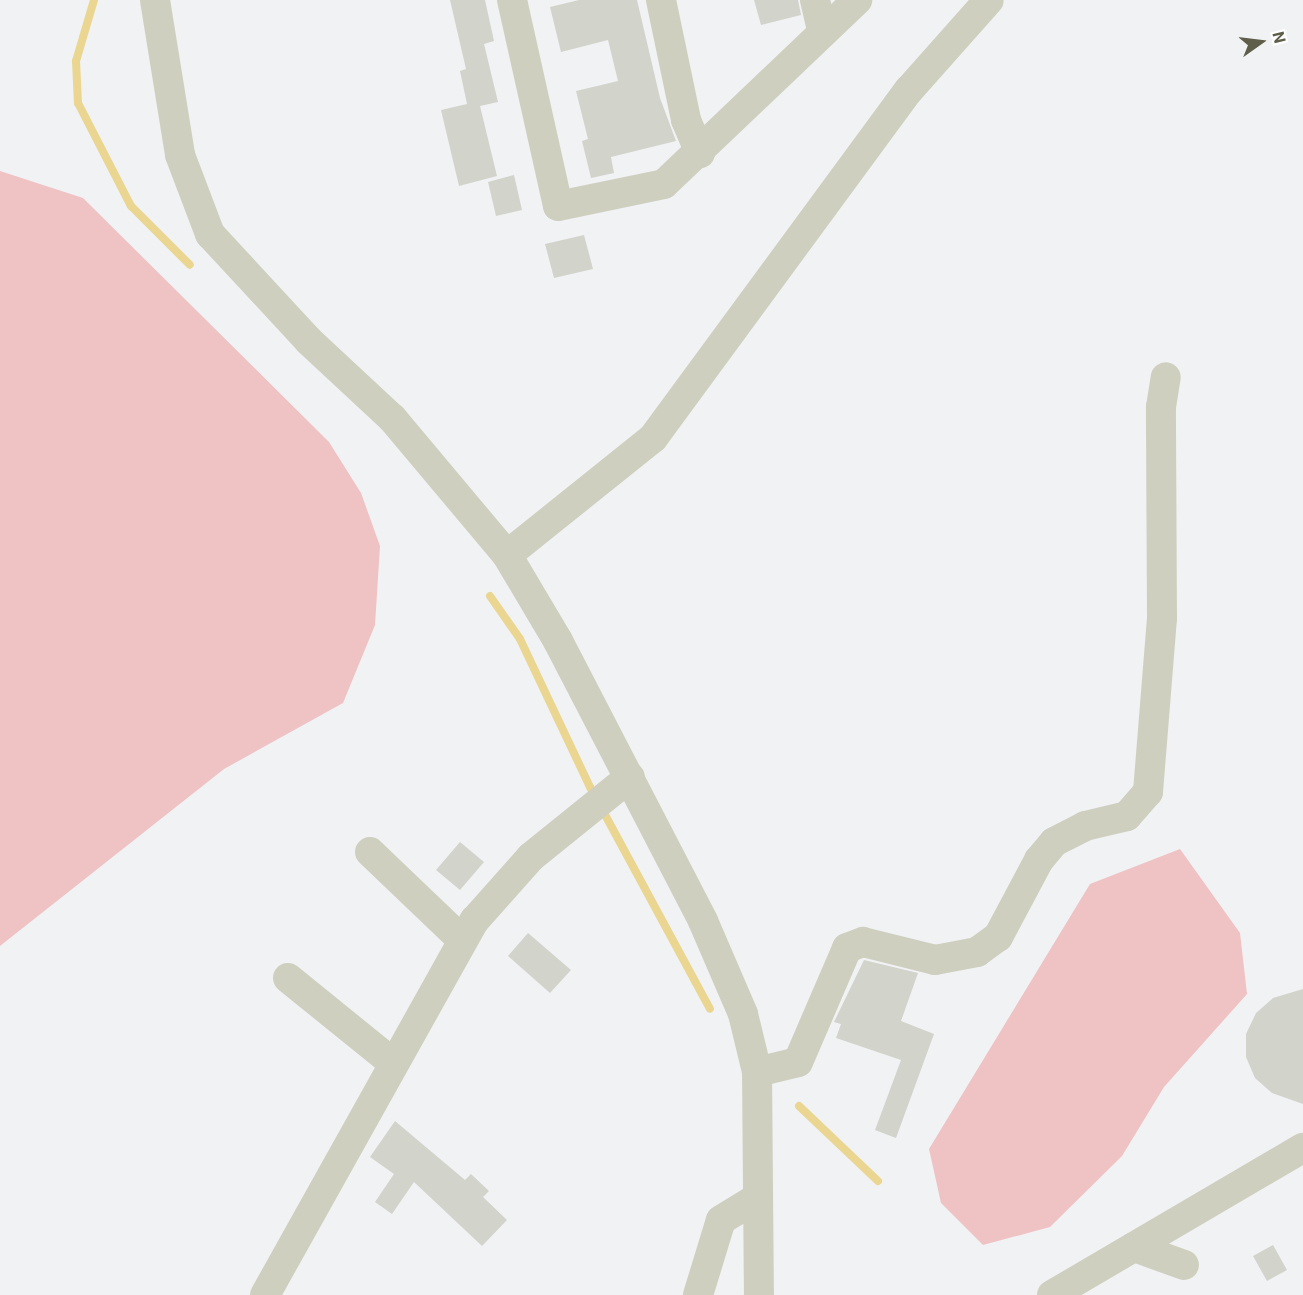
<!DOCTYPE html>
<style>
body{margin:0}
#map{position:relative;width:1303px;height:1295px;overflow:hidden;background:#f1f2f4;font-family:Roboto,sans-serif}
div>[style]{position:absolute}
.green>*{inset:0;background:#efc2c4}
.stream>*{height:8px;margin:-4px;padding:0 4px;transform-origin:4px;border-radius:4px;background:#ead691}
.building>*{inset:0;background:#d2d3cb}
.minor>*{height:30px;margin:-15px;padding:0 15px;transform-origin:15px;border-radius:15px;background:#cfcfc0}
span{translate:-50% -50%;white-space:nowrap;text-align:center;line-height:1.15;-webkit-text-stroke:4.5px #fff;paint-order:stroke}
.north{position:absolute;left:1231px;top:12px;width:60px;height:60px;-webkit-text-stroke:4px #fff;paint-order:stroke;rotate:76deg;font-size:16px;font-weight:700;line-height:24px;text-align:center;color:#5e5e4a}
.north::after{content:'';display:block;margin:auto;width:21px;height:27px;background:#5e5e4a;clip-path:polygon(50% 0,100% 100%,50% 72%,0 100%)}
</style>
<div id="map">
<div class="green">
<i style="clip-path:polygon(0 171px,83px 198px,329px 442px,361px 493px,380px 546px,375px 625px,343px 703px,224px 769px,0 946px)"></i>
<i style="clip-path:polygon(1180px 849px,1240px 933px,1247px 994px,1164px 1087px,1122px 1156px,1050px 1227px,983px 1245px,941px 1203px,929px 1149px,1090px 884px)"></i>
</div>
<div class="stream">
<i style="left:94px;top:0;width:64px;rotate:106.4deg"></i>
<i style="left:76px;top:61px;width:42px;rotate:87.3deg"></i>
<i style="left:78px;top:103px;width:116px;rotate:62.8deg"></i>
<i style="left:131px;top:206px;width:83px;rotate:45deg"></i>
<i style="left:490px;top:596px;width:52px;rotate:55.1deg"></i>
<i style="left:520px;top:639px;width:164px;rotate:64.7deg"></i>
<i style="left:590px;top:787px;width:252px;rotate:61.6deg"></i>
<i style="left:799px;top:1106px;width:109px;rotate:43.5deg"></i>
</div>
<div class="building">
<i style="clip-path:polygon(450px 0,485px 0,494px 41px,484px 44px,498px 102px,480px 106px,497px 176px,459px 186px,441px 110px,467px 104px,460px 71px,466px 69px)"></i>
<i style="clip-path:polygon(579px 0,637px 0,660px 98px,676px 141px,611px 157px,614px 173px,591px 178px,582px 141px,588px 139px,576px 91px,618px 81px,608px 40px,561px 52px,550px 7px)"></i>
<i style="clip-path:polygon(754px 0,798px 0,801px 15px,761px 25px)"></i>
<i style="clip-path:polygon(514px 175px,522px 210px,496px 216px,488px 182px)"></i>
<i style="clip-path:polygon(584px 235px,593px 269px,554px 278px,545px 244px)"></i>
<i style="clip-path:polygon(460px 842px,484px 862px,460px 890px,436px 870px)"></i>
<i style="clip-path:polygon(528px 933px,571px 970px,550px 993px,508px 956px)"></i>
<i style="clip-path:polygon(864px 960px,918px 973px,901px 1021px,934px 1034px,896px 1138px,875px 1130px,901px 1060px,836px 1038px,841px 1024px,834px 1022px)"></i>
<i style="clip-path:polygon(1303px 989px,1303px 1104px,1272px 1093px,1255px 1078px,1246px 1057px,1246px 1034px,1256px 1013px,1273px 998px)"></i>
<i style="clip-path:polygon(395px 1121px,465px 1180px,471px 1174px,489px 1191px,483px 1197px,507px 1220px,482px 1246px,414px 1182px,392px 1214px,375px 1202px,394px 1174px,370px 1157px)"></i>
<i style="clip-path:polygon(1273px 1245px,1287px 1270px,1267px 1281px,1253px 1256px)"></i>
</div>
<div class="minor">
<i style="left:155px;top:0;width:157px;rotate:80.8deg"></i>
<i style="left:180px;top:155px;width:85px;rotate:69.2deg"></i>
<i style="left:210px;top:234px;width:146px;rotate:47.2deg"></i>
<i style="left:309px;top:341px;width:113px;rotate:42.9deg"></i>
<i style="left:392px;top:418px;width:179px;rotate:50deg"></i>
<i style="left:507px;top:555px;width:100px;rotate:59.3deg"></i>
<i style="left:558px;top:641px;width:315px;rotate:62.6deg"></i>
<i style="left:703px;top:921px;width:101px;rotate:66.7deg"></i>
<i style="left:743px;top:1014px;width:60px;rotate:76.4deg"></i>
<i style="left:757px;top:1072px;width:223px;rotate:89.5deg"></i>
<i style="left:512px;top:0;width:211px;rotate:77.4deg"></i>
<i style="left:558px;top:206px;width:108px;rotate:-11.7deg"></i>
<i style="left:664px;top:184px;width:267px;rotate:-43.6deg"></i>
<i style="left:661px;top:0;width:123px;rotate:78.2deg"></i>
<i style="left:686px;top:120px;width:36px;rotate:67deg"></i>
<i style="left:815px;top:0;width:31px;rotate:77deg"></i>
<i style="left:507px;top:555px;width:187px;rotate:-38.7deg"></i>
<i style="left:653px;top:438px;width:432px;rotate:-53.7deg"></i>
<i style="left:909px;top:90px;width:120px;rotate:-48.4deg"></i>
<i style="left:370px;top:852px;width:127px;rotate:43.7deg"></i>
<i style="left:288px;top:978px;width:135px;rotate:39deg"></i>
<i style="left:757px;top:1072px;width:42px;rotate:-13.7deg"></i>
<i style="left:798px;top:1062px;width:124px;rotate:-66.7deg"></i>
<i style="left:847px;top:948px;width:17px;rotate:-21deg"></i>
<i style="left:863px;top:942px;width:74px;rotate:14deg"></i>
<i style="left:935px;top:960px;width:43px;rotate:-10.8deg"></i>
<i style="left:977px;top:952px;width:26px;rotate:-36deg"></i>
<i style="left:998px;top:937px;width:87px;rotate:-62deg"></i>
<i style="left:1039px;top:860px;width:23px;rotate:-50deg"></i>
<i style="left:1054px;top:842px;width:35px;rotate:-27deg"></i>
<i style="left:1085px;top:826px;width:43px;rotate:-13.4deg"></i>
<i style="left:1127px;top:816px;width:32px;rotate:-49deg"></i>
<i style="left:1148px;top:792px;width:175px;rotate:-85.4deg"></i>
<i style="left:1162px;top:618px;width:211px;rotate:-90.3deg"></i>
<i style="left:1161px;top:407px;width:30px;rotate:-81deg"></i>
<i style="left:1134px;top:1247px;width:53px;rotate:19.8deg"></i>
<i style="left:265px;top:1295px;width:430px;rotate:-60.8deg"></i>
<i style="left:475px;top:920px;width:84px;rotate:-48.4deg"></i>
<i style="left:531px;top:857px;width:127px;rotate:-38.9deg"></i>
<i style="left:698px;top:1295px;width:78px;rotate:-73deg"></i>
<i style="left:721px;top:1220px;width:42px;rotate:-31.4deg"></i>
<i style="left:1052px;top:1295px;width:291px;rotate:-30.4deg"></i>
</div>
<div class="north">N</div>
</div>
